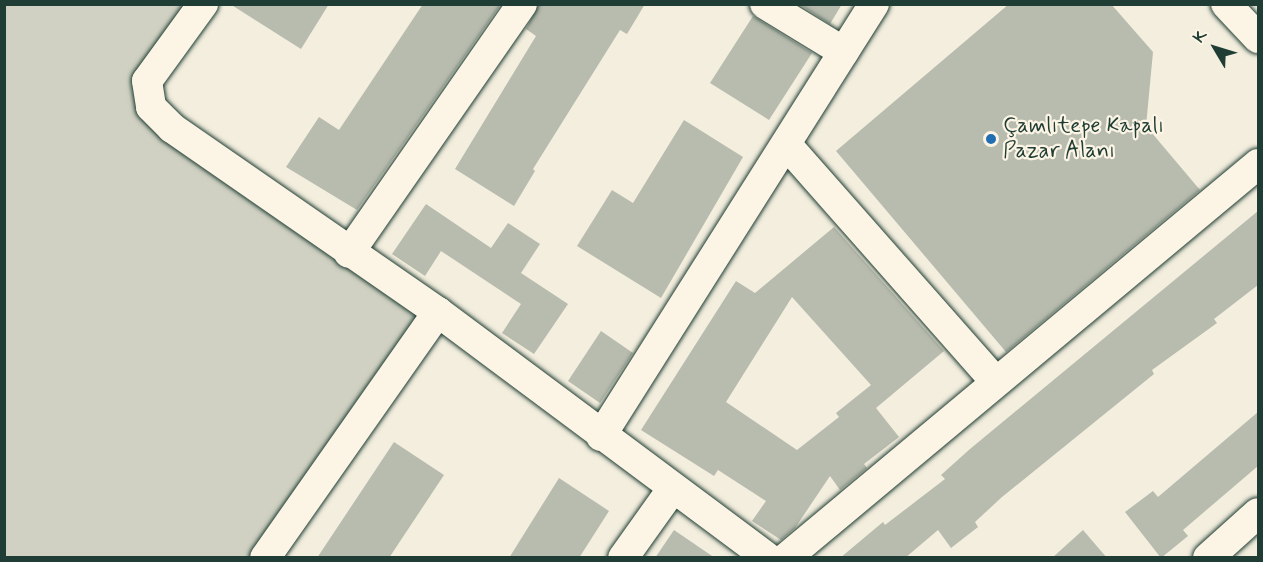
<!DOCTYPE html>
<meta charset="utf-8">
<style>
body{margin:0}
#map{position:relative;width:1263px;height:562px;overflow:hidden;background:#f3eede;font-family:Mynerve,sans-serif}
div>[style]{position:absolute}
.green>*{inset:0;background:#d0d1c2}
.building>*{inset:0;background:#b8bcae}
.roads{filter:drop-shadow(0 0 2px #1f3d34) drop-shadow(0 0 2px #1f3d34)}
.street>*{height:30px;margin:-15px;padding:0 15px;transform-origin:15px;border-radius:15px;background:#fcf5e5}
.dots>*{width:16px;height:16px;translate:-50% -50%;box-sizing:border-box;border:3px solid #fcf5e5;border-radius:50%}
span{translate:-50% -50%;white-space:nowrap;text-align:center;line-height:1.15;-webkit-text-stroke:4.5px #fcf5e5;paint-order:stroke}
.poi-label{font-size:22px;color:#1f3d34}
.left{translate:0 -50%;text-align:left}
.frame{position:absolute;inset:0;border:6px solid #1f3d34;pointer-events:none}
.north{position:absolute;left:1185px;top:18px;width:60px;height:60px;-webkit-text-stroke:4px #fcf5e5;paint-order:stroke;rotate:308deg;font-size:16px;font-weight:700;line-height:24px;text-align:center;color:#1f3d34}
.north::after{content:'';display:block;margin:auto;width:21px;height:27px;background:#1f3d34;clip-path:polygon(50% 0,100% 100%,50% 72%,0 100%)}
</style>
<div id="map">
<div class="green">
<i style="clip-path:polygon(4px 5px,201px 5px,151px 107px,438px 312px,265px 557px,5px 557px)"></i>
</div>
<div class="building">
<i style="clip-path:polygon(230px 4px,329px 4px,301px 49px)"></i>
<i style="clip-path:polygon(423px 4px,501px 4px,357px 210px,286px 167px,319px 117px,339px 130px)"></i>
<i style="clip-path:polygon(539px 4px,645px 4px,627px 34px,620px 30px,533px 169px,535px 171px,514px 206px,455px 169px,536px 36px,526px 29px)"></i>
<i style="clip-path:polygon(799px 4px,842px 4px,830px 24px)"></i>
<i style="clip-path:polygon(1009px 4px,1111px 4px,1153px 52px,1146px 126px,1200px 190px,1006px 352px,836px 151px)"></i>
<i style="clip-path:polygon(753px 16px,812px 53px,769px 120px,710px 83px)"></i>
<i style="clip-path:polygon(684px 120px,743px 157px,661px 298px,577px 246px,612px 190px,633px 203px)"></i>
<i style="clip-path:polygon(426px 204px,491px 248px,508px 223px,540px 244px,521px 273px,568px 304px,534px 354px,502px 333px,521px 304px,441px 251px,425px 276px,392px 254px)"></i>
<i style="clip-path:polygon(1258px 211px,1258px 285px,1214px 319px,1217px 323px,1152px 370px,1154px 374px,1002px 497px,975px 522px,978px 527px,951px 548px,938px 530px,905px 558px,840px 558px,883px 522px,885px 525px,945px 479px,941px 475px,970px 449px)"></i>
<i style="clip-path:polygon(evenodd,834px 227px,944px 351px,876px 408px,899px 437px,864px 464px,867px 468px,840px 490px,830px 476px,795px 528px,781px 540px,752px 521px,766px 501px,718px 470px,714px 476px,641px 430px,736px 281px,755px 293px,834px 227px,792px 297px,871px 385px,836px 413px,839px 417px,797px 450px,726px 402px,792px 297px)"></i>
<i style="clip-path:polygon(601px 331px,633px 353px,600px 403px,568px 381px)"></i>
<i style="clip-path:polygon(1258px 412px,1258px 466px,1183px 530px,1188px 536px,1161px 558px,1125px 512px,1153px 491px,1158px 497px)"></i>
<i style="clip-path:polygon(394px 442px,444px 475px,389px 558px,317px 558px)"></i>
<i style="clip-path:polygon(559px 478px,609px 511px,579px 558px,509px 558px)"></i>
<i style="clip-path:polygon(674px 530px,715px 558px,655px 558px)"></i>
<i style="clip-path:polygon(1083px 530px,1107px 558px,1052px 558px)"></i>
</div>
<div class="roads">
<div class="street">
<i style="left:203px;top:4px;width:95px;rotate:126deg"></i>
<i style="left:147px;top:81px;width:26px;rotate:81deg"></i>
<i style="left:151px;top:107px;width:30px;rotate:45deg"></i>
<i style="left:172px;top:128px;width:323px;rotate:34.7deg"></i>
<i style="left:438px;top:312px;width:412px;rotate:36.7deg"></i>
<i style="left:765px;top:4px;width:92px;rotate:31.3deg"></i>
<i style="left:1226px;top:4px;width:47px;rotate:46.7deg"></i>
<i style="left:786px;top:144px;width:317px;rotate:48.6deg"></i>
<i style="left:349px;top:253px;width:303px;rotate:-55.2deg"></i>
<i style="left:601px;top:436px;width:511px;rotate:-57.71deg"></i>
<i style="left:265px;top:558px;width:301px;rotate:-54.9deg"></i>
<i style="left:623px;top:558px;width:86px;rotate:-54.5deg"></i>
<i style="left:786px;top:558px;width:615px;rotate:-39.85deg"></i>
<i style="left:1208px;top:558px;width:67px;rotate:-42deg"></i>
</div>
</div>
<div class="dots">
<i style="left:991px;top:139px;background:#1f6fb2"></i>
</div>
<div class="poi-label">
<span class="left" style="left:1003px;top:139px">Çamlıtepe Kapalı<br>Pazar Alanı</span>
</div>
<div class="frame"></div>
<div class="north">K</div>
</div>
